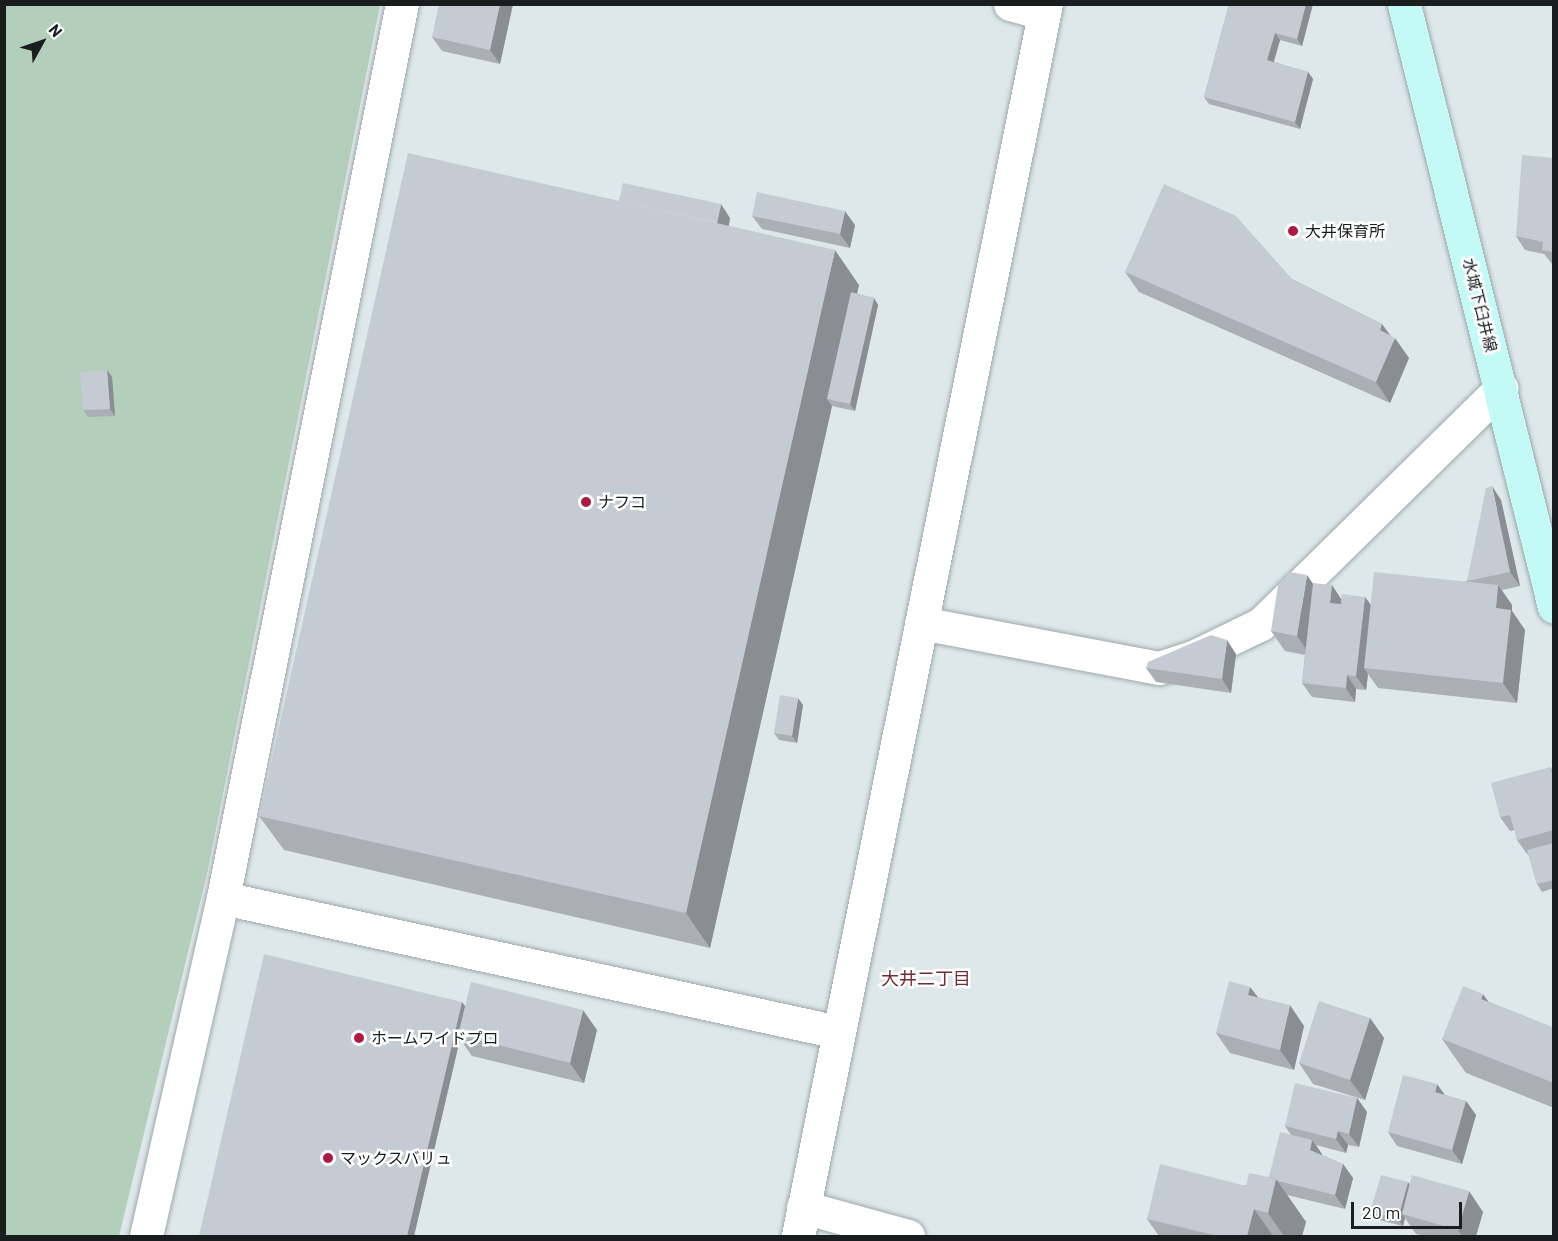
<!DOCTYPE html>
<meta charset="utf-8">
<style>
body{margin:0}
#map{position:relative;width:1558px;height:1241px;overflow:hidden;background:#dee8eb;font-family:Barlow,"Noto Sans JP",sans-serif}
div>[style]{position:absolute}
.green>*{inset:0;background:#b3ceba}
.roads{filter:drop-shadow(0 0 2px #9ea8aa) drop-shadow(0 0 2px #9ea8aa)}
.minor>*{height:33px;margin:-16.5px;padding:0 16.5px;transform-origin:16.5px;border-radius:16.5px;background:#fff}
.tertiary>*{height:33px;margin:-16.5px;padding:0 16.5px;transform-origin:16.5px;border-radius:16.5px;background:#fff}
.secondary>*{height:33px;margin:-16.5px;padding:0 16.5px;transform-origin:16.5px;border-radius:16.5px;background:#c4faf6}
.wall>*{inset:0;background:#a9afb5}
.shaded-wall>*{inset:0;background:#8a8e93}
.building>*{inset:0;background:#c5cbd2}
.dots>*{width:16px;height:16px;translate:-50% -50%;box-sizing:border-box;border:3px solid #fff;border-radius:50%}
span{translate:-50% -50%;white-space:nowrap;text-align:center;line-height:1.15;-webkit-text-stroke:5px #fff;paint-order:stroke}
.poi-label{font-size:16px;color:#191d1e}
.left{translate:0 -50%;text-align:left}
.street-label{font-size:16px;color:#191d1e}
.neighbourhood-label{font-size:18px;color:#722b37}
.frame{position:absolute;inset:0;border:6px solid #191d1e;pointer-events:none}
.north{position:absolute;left:12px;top:12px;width:60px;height:60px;-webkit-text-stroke:4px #fff;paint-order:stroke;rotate:50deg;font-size:16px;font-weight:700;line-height:24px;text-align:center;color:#191d1e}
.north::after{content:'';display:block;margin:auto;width:21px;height:27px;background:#191d1e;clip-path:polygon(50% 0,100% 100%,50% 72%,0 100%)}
.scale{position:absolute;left:1351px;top:1202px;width:111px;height:27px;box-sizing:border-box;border:3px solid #191d1e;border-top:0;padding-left:8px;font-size:18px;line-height:21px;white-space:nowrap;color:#191d1e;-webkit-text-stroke:4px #fff;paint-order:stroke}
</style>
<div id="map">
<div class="green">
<i style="clip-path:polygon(5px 5px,380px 5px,207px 874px,119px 1236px,5px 1236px)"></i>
</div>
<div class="roads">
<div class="minor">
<i style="left:921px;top:623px;width:242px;rotate:10.7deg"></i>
<i style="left:1159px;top:668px;width:38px;rotate:-18deg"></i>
<i style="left:1195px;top:656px;width:73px;rotate:-25.9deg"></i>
<i style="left:1261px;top:624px;width:337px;rotate:-44.5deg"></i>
<i style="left:803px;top:1207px;width:109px;rotate:15.4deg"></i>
</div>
<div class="tertiary">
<i style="left:1010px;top:4px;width:35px;rotate:15deg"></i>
<i style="left:223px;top:898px;width:629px;rotate:12.29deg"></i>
<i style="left:146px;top:1236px;width:347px;rotate:-77.2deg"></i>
<i style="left:223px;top:898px;width:912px;rotate:-78.68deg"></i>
<i style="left:798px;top:1236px;width:1257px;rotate:-78.62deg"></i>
</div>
<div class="secondary">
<i style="left:1404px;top:4px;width:621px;rotate:76.03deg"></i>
</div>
</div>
<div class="wall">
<i style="clip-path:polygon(513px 4px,500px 64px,442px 51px,432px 37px)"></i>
<i style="clip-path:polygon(1229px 4px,1313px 4px,1302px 46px,1280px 40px,1274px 62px,1308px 72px,1313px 79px,1300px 129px,1209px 104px,1204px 97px)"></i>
<i style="clip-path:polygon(1554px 158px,1554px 264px,1552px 264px,1544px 254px,1525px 250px,1516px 236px)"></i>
<i style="clip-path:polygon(752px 216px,855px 225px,850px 248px,762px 229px)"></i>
<i style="clip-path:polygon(730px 218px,729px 226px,859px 285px,857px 294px,874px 298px,878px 305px,855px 411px,832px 406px,710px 948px,284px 850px,259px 816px)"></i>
<i style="clip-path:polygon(1125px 272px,1292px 279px,1382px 324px,1390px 335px,1409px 358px,1390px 403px,1139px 292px)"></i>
<i style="clip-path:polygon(112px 377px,115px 416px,88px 417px,83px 410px)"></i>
<i style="clip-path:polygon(1501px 500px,1520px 586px,1502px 590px,1512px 605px,1512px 611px,1525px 630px,1517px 703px,1378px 688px,1368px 674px,1366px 690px,1356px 689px,1355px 702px,1312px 697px,1302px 683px,1305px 655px,1285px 651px,1271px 631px,1332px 585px,1341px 599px,1365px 597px,1371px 605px,1467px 581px)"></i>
<i style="clip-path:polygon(1236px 654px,1231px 693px,1156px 682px,1146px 668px)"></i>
<i style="clip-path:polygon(803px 705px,797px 743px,779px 740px,774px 733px)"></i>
<i style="clip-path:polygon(1550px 767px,1554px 772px,1554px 888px,1542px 892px,1537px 884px,1528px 853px,1527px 854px,1517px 840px,1515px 830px,1510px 831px,1500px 817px)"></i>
<i style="clip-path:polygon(1250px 987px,1258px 997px,1304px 1026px,1294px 1070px,1230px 1053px,1216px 1033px)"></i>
<i style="clip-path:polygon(462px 1002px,465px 1006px,597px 1030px,584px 1083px,472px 1056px,460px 1039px,414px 1236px,199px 1236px)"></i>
<i style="clip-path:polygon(1489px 1002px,1554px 1028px,1554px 1108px,1466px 1073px,1442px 1039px)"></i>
<i style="clip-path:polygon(1370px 1018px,1384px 1038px,1365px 1100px,1313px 1084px,1299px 1063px)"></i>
<i style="clip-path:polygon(1445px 1095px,1466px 1101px,1476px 1115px,1462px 1164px,1397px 1146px,1388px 1132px)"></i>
<i style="clip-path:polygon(1357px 1098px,1367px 1112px,1359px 1147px,1348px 1145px,1346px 1153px,1316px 1145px,1322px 1155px,1343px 1164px,1353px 1178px,1345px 1209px,1287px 1195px,1306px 1222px,1302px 1236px,1159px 1236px,1147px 1219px,1269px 1177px,1291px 1135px,1285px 1126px)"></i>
<i style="clip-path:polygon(1410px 1184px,1483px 1212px,1476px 1236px,1425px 1236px,1416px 1234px,1405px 1218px,1403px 1226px,1375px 1219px,1370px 1212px)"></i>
</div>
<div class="shaded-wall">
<i style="clip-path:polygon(500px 4px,513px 4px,500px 64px,490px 50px)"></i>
<i style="clip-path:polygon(1306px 4px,1313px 4px,1302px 46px,1297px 39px)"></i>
<i style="clip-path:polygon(1275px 33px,1280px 40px,1272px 67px,1267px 60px)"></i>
<i style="clip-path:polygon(1308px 72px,1313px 79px,1300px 129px,1295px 122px)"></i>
<i style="clip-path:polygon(721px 204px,730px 218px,726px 237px,717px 223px)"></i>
<i style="clip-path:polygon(845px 211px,855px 225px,850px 248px,840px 234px)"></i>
<i style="clip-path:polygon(835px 250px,859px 285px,833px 400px,827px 399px,832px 406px,710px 948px,686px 913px)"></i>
<i style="clip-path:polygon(874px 298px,878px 305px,855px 411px,850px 404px)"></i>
<i style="clip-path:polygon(1382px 324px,1394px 341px,1395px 338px,1409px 358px,1390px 403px,1376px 382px,1380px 330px)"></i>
<i style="clip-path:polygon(107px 370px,112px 377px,115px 416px,110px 409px)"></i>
<i style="clip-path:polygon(1492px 486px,1501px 500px,1520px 586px,1510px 572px)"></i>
<i style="clip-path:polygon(1307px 575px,1321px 595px,1311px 656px,1297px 636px)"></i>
<i style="clip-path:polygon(1332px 585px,1341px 599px,1340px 616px,1330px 603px)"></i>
<i style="clip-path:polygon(1498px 585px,1512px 605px,1512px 611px,1525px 630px,1517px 703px,1503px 683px,1496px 608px)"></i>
<i style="clip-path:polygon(1365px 597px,1375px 611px,1364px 668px,1368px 674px,1366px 690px,1356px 676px)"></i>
<i style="clip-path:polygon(1227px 640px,1236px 654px,1231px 693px,1222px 679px)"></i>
<i style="clip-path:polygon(1347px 675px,1356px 689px,1355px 702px,1346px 688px)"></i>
<i style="clip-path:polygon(798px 698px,803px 705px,797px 743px,792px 736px)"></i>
<i style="clip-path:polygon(1250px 987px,1265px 1007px,1248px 995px)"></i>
<i style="clip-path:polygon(1483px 994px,1507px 1028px,1481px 999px)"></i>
<i style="clip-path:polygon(462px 1002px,467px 1009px,458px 1035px,460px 1039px,414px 1236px,407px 1236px)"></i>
<i style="clip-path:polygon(1290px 1005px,1304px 1026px,1294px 1070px,1280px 1050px)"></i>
<i style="clip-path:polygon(583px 1010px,597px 1030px,584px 1083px,570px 1063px)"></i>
<i style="clip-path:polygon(1370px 1018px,1384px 1038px,1365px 1100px,1350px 1080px)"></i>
<i style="clip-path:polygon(1437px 1084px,1447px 1098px,1435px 1092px)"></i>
<i style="clip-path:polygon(1357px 1098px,1367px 1112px,1359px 1147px,1349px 1134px)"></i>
<i style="clip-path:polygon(1466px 1101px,1476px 1115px,1462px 1164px,1452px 1150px)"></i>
<i style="clip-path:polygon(1338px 1131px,1348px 1145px,1346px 1153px,1336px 1139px)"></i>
<i style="clip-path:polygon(1312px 1140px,1322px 1154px,1320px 1164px,1310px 1150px)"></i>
<i style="clip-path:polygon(1343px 1164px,1353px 1178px,1345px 1209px,1335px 1195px)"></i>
<i style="clip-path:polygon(1276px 1179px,1306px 1222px,1302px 1236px,1284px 1236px,1268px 1213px)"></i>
<i style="clip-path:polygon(1408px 1182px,1413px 1189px,1402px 1214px,1405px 1218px,1403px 1226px,1398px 1219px)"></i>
<i style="clip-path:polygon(1469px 1191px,1483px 1212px,1476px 1236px,1462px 1236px,1458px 1230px)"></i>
<i style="clip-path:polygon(1254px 1209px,1273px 1236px,1247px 1236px)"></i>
</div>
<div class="building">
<i style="clip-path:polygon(439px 4px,500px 4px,490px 50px,432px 37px)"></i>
<i style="clip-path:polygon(1229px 4px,1306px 4px,1297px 39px,1275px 33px,1267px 60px,1308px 72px,1295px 122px,1204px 97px)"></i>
<i style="clip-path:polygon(408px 153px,835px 250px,686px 913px,259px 816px)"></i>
<i style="clip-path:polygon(1522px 155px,1554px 158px,1554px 252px,1542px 250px,1543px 242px,1516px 236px)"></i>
<i style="clip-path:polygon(623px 183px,721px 204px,717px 223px,619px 201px)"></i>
<i style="clip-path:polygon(1164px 184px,1236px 216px,1292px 279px,1382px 324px,1380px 330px,1395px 338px,1376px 382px,1125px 272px)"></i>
<i style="clip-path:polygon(757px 192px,845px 211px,840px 234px,752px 216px)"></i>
<i style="clip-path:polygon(851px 292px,874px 298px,850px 404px,827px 399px)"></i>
<i style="clip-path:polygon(107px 370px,110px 409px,83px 410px,80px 372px)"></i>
<i style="clip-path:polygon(1492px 486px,1510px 572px,1467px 581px,1486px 488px)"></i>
<i style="clip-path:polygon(1290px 572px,1307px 575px,1297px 636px,1271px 631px,1278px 585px)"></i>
<i style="clip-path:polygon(1374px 572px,1498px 585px,1496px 608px,1511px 610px,1503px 683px,1364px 668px)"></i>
<i style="clip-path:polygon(1313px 583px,1332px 585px,1330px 603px,1341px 604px,1342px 594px,1365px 597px,1356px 676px,1347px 675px,1346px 688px,1302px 683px)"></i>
<i style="clip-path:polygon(1211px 635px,1227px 640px,1222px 679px,1146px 668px,1148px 662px)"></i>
<i style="clip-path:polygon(780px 695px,798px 698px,792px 736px,774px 733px)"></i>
<i style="clip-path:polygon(1550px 767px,1554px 780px,1554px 830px,1517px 840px,1510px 815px,1500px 817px,1491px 783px)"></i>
<i style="clip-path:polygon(1554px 843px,1554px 880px,1537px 884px,1527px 850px)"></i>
<i style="clip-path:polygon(264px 954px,462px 1002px,407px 1236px,199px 1236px)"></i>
<i style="clip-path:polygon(1229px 981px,1250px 987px,1248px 995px,1290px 1005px,1280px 1050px,1216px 1033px)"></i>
<i style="clip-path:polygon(471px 982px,583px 1010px,570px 1063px,458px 1035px)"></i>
<i style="clip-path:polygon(1463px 986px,1483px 994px,1481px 999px,1554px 1028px,1554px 1083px,1442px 1039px)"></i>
<i style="clip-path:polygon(1319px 1001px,1370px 1018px,1350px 1080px,1299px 1063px)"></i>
<i style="clip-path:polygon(1403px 1075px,1437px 1084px,1435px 1092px,1466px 1101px,1452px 1150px,1388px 1132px)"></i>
<i style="clip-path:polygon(1295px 1083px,1357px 1098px,1349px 1134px,1338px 1131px,1336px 1139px,1285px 1126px)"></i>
<i style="clip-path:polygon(1280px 1132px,1312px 1140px,1310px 1150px,1343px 1164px,1335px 1195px,1278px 1181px,1276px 1179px,1269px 1177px)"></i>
<i style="clip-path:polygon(1160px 1164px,1246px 1186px,1249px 1173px,1276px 1179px,1268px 1213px,1254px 1209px,1247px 1236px,1218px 1236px,1147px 1219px)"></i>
<i style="clip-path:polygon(1381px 1175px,1408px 1182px,1398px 1219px,1370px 1212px)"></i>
<i style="clip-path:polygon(1412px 1175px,1469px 1191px,1458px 1230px,1402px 1214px)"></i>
</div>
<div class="dots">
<i style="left:1293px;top:231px;background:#ad1942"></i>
<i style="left:586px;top:502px;background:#ad1942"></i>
<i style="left:359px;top:1038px;background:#ad1942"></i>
<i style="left:328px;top:1158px;background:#ad1942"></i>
</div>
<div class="poi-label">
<span class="left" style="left:1305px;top:231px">大井保育所</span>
<span class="left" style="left:598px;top:502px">ナフコ</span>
<span class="left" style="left:371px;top:1038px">ホームワイドプロ</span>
<span class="left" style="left:340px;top:1158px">マックスバリュ</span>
</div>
<div class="street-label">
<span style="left:1480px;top:305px;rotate:76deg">水城下臼井線</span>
</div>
<div class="neighbourhood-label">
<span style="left:926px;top:978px">大井二丁目</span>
</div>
<div class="frame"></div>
<div class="north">N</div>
<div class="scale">20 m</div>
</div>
